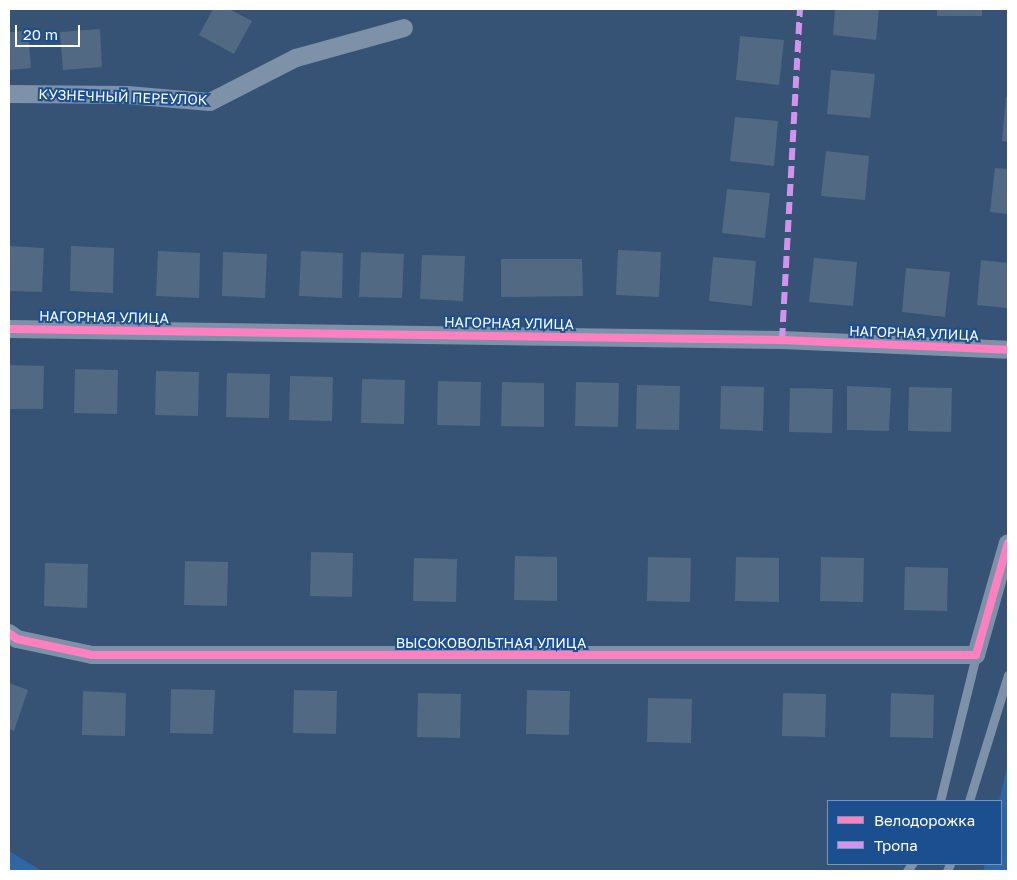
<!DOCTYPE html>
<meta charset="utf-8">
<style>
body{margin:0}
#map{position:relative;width:1017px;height:880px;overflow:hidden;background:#365274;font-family:"Golos Text",sans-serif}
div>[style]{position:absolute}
.green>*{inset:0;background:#2f66a5}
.building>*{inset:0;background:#526984}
.lane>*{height:9px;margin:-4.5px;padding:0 4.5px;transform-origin:4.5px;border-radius:4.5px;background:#7d92a8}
.street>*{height:18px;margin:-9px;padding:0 9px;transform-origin:9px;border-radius:9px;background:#7d92a8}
.quiet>*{height:6px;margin-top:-3px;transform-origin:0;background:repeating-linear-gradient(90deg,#d193ec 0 12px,transparent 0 18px)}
.cycleway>*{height:8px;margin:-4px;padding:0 4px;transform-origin:4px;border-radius:4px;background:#ff80c0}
span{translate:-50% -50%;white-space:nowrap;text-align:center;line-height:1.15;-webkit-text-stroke:4px #1b4f8f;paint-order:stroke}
.street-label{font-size:14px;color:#fff}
.frame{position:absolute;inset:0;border:10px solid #fff;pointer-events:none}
.legend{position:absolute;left:827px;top:800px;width:175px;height:65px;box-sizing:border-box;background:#1b4f8f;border:1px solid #7695bc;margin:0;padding:6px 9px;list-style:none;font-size:15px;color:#fff}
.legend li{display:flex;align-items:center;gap:10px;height:25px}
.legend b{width:25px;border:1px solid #7695bc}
.scale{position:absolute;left:15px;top:25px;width:65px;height:22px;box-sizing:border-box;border:2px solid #fff;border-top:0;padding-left:6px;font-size:15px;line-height:18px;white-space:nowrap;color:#fff;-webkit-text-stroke:4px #1b4f8f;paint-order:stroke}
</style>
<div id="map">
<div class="green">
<i style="clip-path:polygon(1008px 762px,1008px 871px,983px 871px,985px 864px,1001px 864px,999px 801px)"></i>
<i style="clip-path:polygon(9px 851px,42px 871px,9px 871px)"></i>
</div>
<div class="building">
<i style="clip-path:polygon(213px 9px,229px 9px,252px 21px,234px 54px,199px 35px)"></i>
<i style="clip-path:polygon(835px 9px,879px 9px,876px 40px,833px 35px)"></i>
<i style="clip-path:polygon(937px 9px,982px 9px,982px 16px,937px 16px)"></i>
<i style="clip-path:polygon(100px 29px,102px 67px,63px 70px,60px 32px)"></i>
<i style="clip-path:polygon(28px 31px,31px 68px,9px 70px,9px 32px)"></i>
<i style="clip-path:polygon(740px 36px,784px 40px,779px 85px,736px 80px)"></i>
<i style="clip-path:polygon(831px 70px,875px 74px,870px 118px,827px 114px)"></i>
<i style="clip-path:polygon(1006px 97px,1008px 97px,1008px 142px,1002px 141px)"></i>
<i style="clip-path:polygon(735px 117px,778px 121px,774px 166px,730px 161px)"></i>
<i style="clip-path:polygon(826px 151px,869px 156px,865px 200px,821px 196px)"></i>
<i style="clip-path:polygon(995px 168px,1008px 169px,1008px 214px,990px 212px)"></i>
<i style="clip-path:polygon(727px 189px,770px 193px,765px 238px,722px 233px)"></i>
<i style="clip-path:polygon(9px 246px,44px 248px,42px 292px,9px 291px)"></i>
<i style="clip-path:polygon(71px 246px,114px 248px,113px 293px,70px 291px)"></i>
<i style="clip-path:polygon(618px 250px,661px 252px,659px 297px,616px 295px)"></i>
<i style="clip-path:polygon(158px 251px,200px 253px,199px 298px,156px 296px)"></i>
<i style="clip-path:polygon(301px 251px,343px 253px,342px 298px,299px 296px)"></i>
<i style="clip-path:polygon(223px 252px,267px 254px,265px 298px,222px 296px)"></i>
<i style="clip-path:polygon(361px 252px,404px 254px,402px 298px,359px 297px)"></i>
<i style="clip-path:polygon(422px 255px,465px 256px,463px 301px,420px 299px)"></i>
<i style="clip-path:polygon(713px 257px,756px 261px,752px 306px,709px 301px)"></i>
<i style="clip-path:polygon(814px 258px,857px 262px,853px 306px,809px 302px)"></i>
<i style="clip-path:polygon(501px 259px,582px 259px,583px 296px,501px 297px)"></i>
<i style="clip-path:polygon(981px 260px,1008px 263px,1008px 308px,977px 305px)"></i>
<i style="clip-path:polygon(906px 268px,950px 272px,945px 317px,902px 312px)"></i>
<i style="clip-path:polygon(9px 365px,44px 366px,43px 409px,9px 409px)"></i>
<i style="clip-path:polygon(75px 369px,118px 370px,117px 414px,74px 413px)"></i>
<i style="clip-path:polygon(156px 371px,199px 372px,198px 416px,155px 415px)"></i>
<i style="clip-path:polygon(227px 373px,270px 374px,269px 418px,226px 417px)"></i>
<i style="clip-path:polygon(290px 376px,333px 377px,332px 421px,289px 420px)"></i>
<i style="clip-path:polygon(362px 379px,405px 380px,404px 424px,361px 423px)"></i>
<i style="clip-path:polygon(438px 381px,481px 382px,480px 426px,437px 425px)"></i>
<i style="clip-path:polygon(502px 382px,544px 383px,544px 427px,501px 426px)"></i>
<i style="clip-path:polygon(576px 382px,619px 383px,618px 427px,575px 426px)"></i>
<i style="clip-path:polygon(637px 385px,680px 386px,679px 430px,636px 429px)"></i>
<i style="clip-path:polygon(721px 386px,764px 387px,763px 431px,720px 429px)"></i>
<i style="clip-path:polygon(847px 386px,891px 388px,889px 431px,847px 430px)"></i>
<i style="clip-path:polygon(909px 387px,952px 388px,951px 432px,908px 431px)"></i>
<i style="clip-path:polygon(790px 388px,833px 389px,832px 433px,789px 432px)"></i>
<i style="clip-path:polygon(311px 552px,353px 553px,352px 597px,310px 596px)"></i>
<i style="clip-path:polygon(515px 556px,557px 557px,557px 601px,514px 600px)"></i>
<i style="clip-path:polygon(648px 557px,691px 558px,690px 602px,647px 601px)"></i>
<i style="clip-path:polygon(736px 557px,779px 558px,779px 602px,735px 601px)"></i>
<i style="clip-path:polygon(821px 557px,864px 558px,863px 602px,820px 601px)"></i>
<i style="clip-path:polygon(414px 558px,457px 559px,456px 602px,413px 601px)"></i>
<i style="clip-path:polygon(185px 561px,228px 562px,227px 606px,184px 605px)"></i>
<i style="clip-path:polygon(45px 563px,88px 564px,87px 608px,44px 606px)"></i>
<i style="clip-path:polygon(905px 567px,948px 568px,947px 611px,904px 610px)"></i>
<i style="clip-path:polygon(9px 683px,28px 690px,14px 731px,9px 729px)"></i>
<i style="clip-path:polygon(171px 689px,215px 690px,213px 734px,170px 733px)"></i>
<i style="clip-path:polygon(294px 690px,337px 691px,336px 734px,293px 733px)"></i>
<i style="clip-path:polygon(527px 690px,570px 691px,569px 735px,526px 734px)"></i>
<i style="clip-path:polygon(83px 691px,126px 693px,125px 736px,82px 735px)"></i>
<i style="clip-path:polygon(418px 693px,461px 694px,460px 738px,417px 737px)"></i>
<i style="clip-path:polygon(783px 693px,826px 694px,825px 737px,782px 736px)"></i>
<i style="clip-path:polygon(891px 693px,934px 695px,933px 738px,890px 737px)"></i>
<i style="clip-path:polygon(648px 698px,692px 699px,691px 743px,647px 742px)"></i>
</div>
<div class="lane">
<i style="left:940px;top:801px;width:150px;rotate:-76.1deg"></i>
<i style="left:969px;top:801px;width:132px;rotate:-72.8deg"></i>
<i style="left:907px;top:871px;width:9px;rotate:-54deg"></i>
<i style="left:947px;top:871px;width:8px;rotate:-67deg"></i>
</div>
<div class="street">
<i style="left:9px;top:94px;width:118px;rotate:0.5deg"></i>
<i style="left:127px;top:95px;width:83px;rotate:4.8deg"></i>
<i style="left:210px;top:102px;width:97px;rotate:-27.1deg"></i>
<i style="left:296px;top:58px;width:112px;rotate:-15.5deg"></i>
<i style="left:9px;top:329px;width:773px;rotate:0.82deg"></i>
<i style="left:782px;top:340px;width:226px;rotate:2.5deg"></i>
<i style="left:9px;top:633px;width:10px;rotate:37deg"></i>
<i style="left:17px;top:639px;width:77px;rotate:12deg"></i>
<i style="left:92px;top:655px;width:884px"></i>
<i style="left:976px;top:655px;width:116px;rotate:-74.1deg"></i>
</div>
<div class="quiet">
<i style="left:782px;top:340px;width:331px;rotate:-86.9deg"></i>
</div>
<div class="cycleway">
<i style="left:9px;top:329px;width:773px;rotate:0.82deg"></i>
<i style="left:782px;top:340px;width:226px;rotate:2.5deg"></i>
<i style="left:9px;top:633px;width:10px;rotate:37deg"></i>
<i style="left:17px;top:639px;width:77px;rotate:12deg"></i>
<i style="left:92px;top:655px;width:884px"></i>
<i style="left:976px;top:655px;width:116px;rotate:-74.1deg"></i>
</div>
<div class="street-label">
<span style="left:123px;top:97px;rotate:2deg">КУЗНЕЧНЫЙ ПЕРЕУЛОК</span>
<span style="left:104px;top:317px;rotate:1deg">НАГОРНАЯ УЛИЦА</span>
<span style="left:509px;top:323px;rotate:1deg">НАГОРНАЯ УЛИЦА</span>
<span style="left:914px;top:333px;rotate:2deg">НАГОРНАЯ УЛИЦА</span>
<span style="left:491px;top:643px">ВЫСОКОВОЛЬТНАЯ УЛИЦА</span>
</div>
<div class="frame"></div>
<ul class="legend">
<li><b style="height:6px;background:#ff80c0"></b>Велодорожка</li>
<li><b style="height:6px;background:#d193ec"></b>Тропа</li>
</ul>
<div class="scale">20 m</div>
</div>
